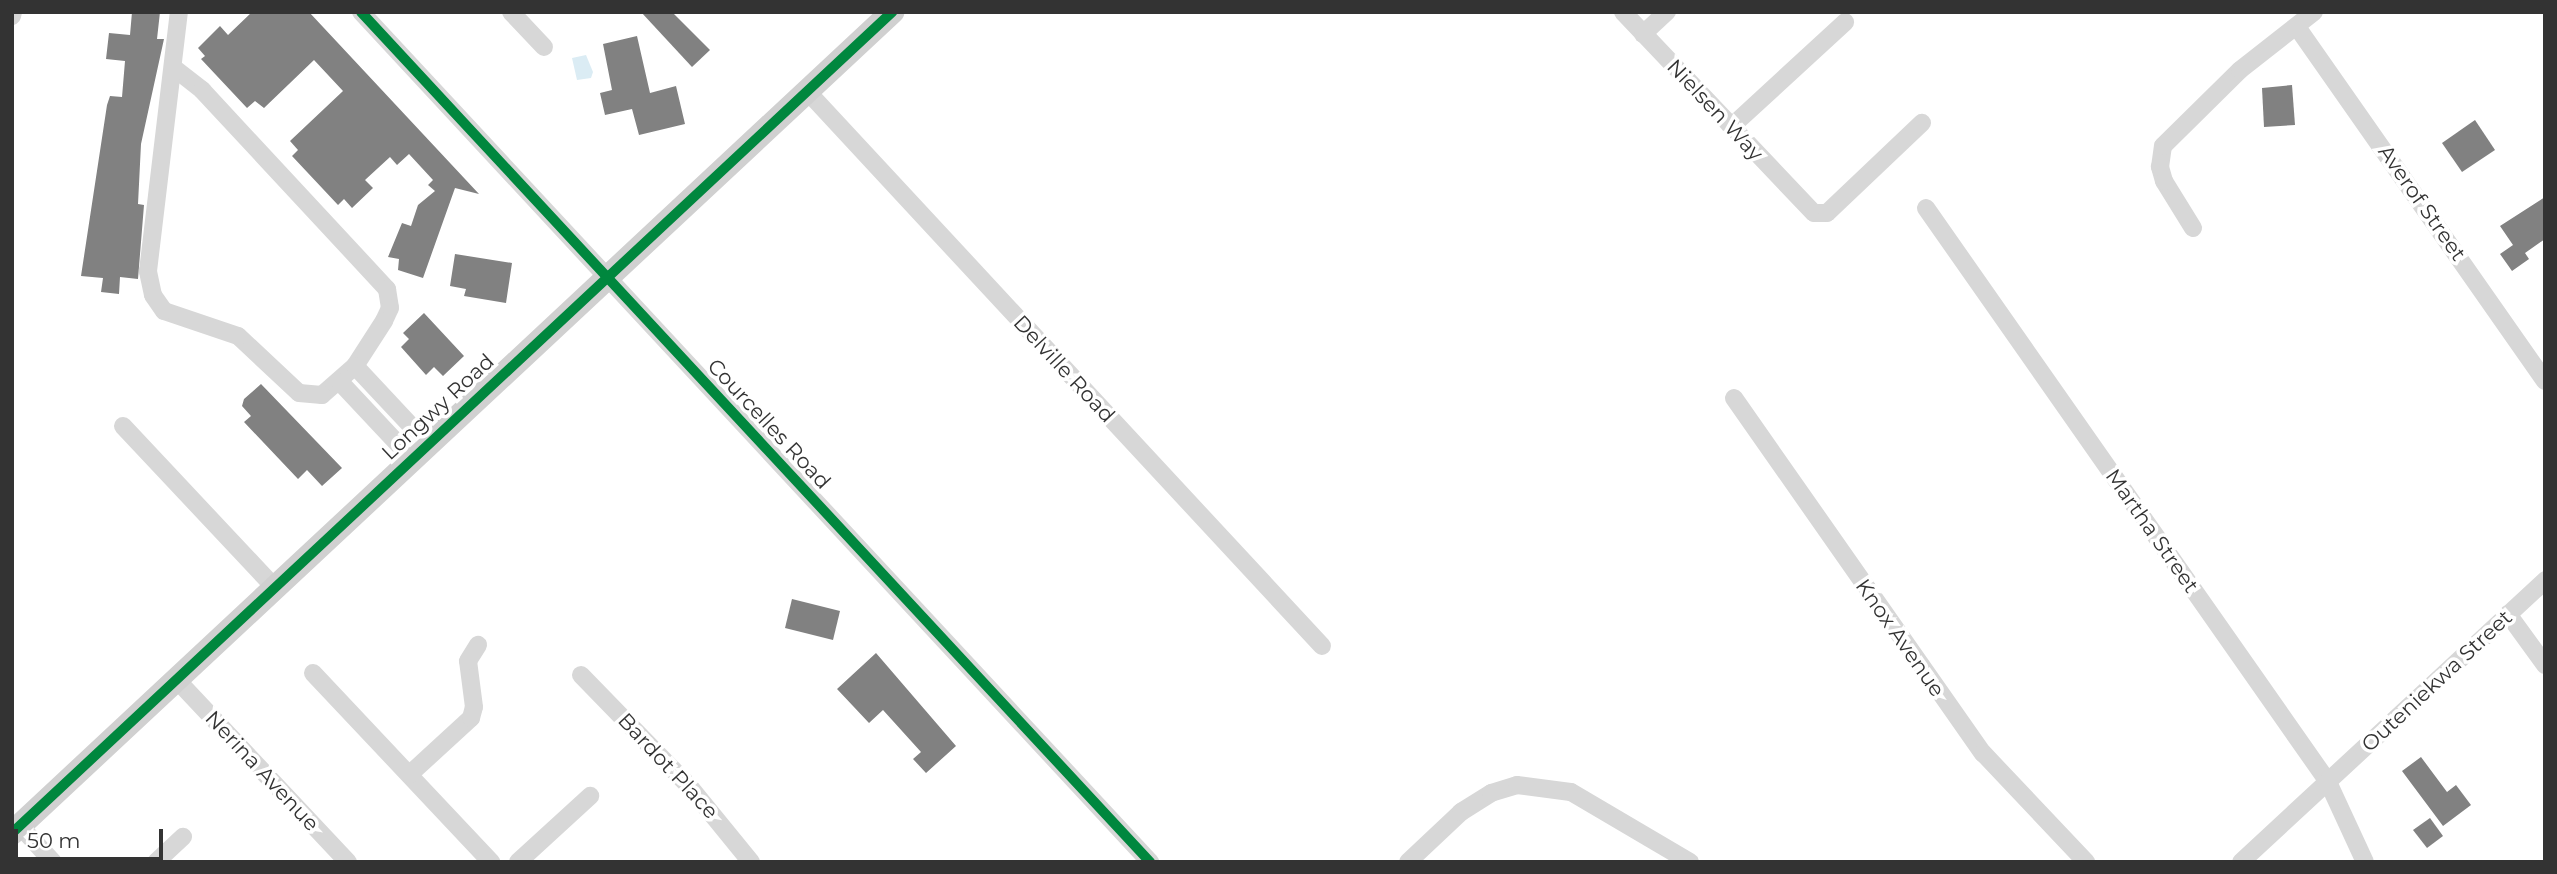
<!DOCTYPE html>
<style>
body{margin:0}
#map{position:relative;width:2557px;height:874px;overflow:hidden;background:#fff;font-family:Montserrat,sans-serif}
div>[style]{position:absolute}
.water>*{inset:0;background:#dbecf4}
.building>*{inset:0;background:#818181}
.street>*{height:18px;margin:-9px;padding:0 9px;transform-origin:9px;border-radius:9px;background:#d7d7d7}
.secondary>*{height:24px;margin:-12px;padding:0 12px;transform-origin:12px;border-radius:12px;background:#d0d0d0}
.cycleway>*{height:10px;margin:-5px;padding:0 5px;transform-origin:5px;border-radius:5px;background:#00873e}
span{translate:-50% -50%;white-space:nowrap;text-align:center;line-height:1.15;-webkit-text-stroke:7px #fff;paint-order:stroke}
.street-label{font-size:21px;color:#333}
.frame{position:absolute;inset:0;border:14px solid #333;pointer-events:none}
.scale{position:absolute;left:14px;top:829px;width:149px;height:32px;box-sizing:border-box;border:4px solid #333;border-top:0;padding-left:9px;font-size:21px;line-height:24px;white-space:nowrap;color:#333;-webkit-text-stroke:5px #fff;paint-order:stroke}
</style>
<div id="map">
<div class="water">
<i style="clip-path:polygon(586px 55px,593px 72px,591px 78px,577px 80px,572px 58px)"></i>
</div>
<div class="building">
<i style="clip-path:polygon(132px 12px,160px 12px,157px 39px,164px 39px,141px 144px,138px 204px,144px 205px,138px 279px,120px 277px,119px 294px,101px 292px,103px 278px,81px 276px,107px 105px,110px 96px,122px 97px,125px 61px,106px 59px,109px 33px,130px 35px)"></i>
<i style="clip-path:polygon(252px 12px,309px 12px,479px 194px,455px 188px,423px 278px,398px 270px,399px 259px,388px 257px,402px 223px,411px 226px,418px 205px,435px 191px,428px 185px,433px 180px,409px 154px,397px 165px,390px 157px,365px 180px,373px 188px,352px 208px,344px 199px,338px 205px,292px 156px,298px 150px,290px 141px,343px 91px,314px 60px,264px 108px,255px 101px,247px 108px,201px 59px,205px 56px,198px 48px,220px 26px,228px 35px)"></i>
<i style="clip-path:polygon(641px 12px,672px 12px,710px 50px,692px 67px)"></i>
<i style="clip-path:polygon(637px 36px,650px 93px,676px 86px,685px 124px,639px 135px,632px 109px,605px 115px,600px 93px,612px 90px,603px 44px)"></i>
<i style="clip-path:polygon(2292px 85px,2295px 125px,2264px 127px,2262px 88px)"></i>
<i style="clip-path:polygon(2475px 120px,2495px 150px,2462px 172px,2442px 143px)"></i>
<i style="clip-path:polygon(2545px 197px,2545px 239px,2525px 253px,2529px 259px,2512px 271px,2500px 254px,2513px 245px,2500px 226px)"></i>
<i style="clip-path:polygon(455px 254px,512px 263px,506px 303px,464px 296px,466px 289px,450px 286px)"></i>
<i style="clip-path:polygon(424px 313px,464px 356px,443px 376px,434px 367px,426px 375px,401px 347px,409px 339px,403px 333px)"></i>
<i style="clip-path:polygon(261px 384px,342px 468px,322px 486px,307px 470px,298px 479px,244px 422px,251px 416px,242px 406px,244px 399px)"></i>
<i style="clip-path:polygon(792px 599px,840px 611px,833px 640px,785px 628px)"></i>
<i style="clip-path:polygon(876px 653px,956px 746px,926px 773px,913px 759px,921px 752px,883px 710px,869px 723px,837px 689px)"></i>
<i style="clip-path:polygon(2421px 757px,2447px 792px,2456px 785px,2471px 805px,2443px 826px,2402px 771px)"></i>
<i style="clip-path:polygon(2430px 818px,2443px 836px,2427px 848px,2413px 830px)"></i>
</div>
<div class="street">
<i style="left:361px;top:12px;width:1160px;rotate:47.13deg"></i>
<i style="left:511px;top:12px;width:48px;rotate:46.7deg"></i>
<i style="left:1623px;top:12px;width:277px;rotate:46.5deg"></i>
<i style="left:1814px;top:213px;width:13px"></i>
<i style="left:1827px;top:213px;width:131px;rotate:-43.5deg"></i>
<i style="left:12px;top:16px;width:4px;rotate:-76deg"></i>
<i style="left:2297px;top:27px;width:432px;rotate:55deg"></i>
<i style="left:1643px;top:34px;width:33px;rotate:-43deg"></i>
<i style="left:174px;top:68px;width:36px;rotate:38deg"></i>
<i style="left:202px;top:90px;width:272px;rotate:47.1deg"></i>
<i style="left:387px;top:289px;width:19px;rotate:81deg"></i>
<i style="left:390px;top:308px;width:14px;rotate:115deg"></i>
<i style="left:384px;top:321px;width:54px;rotate:122.8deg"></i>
<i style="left:355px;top:366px;width:44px;rotate:138.7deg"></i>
<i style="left:322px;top:395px;width:23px;rotate:-175deg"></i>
<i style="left:299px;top:393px;width:83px;rotate:-136.9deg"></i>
<i style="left:238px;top:336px;width:78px;rotate:-161.3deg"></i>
<i style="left:164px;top:311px;width:19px;rotate:-125deg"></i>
<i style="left:153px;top:295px;width:25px;rotate:-102deg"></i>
<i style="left:148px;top:271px;width:261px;rotate:-83.2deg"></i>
<i style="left:807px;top:91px;width:757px;rotate:47.14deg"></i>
<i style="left:1731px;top:127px;width:155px;rotate:-42.6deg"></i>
<i style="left:1926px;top:208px;width:701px;rotate:54.99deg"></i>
<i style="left:2328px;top:782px;width:88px;rotate:65.2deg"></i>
<i style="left:2193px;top:228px;width:55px;rotate:-121.7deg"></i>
<i style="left:2164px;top:181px;width:15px;rotate:-106deg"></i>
<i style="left:2160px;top:167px;width:21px;rotate:-82deg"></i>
<i style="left:2163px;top:146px;width:108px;rotate:-44.6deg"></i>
<i style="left:2240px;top:70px;width:94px;rotate:-38.1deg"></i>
<i style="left:355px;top:366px;width:107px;rotate:46.9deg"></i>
<i style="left:340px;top:382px;width:104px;rotate:46.9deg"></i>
<i style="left:1734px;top:398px;width:434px;rotate:55deg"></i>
<i style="left:1983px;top:753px;width:150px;rotate:46.6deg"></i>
<i style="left:123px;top:426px;width:221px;rotate:46.8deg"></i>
<i style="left:2508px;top:614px;width:63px;rotate:54deg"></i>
<i style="left:313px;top:673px;width:260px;rotate:46.7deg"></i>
<i style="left:581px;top:675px;width:155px;rotate:45.8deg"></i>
<i style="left:689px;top:786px;width:98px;rotate:50.8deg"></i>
<i style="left:176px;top:679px;width:251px;rotate:46.8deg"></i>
<i style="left:410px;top:774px;width:83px;rotate:-42.6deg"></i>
<i style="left:471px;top:718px;width:11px;rotate:-75deg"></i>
<i style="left:474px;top:707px;width:46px;rotate:-97.4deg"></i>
<i style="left:468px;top:661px;width:19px;rotate:-58deg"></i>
<i style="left:20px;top:826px;width:49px;rotate:47.5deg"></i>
<i style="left:156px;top:862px;width:37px;rotate:-43deg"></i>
<i style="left:518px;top:862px;width:98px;rotate:-42.5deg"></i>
<i style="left:1408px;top:862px;width:73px;rotate:-43.3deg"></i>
<i style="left:1461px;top:812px;width:36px;rotate:-32deg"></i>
<i style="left:1491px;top:793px;width:27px;rotate:-17deg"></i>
<i style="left:1517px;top:785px;width:54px;rotate:7.4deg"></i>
<i style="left:1571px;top:792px;width:138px;rotate:30.5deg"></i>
<i style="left:2241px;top:862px;width:415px;rotate:-42.8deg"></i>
</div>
<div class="secondary">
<i style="left:12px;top:833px;width:1204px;rotate:-43.01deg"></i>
</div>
<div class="cycleway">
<i style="left:361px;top:12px;width:1160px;rotate:47.13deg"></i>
<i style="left:12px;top:833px;width:1204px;rotate:-43.01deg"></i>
</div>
<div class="street-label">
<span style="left:1715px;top:110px;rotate:47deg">Nielsen Way</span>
<span style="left:2422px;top:203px;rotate:55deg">Averof Street</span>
<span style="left:1064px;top:369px;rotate:47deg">Delville Road</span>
<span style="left:438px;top:407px;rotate:-43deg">Longwy Road</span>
<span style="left:769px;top:424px;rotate:47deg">Courcelles Road</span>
<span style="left:2152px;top:531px;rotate:55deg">Martha Street</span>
<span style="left:1900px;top:638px;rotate:55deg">Knox Avenue</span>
<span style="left:2437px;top:681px;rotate:-43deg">Outeniekwa Street</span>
<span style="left:668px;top:766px;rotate:47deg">Bardot Place</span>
<span style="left:262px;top:771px;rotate:47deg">Nerina Avenue</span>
</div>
<div class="frame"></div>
<div class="scale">50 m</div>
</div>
